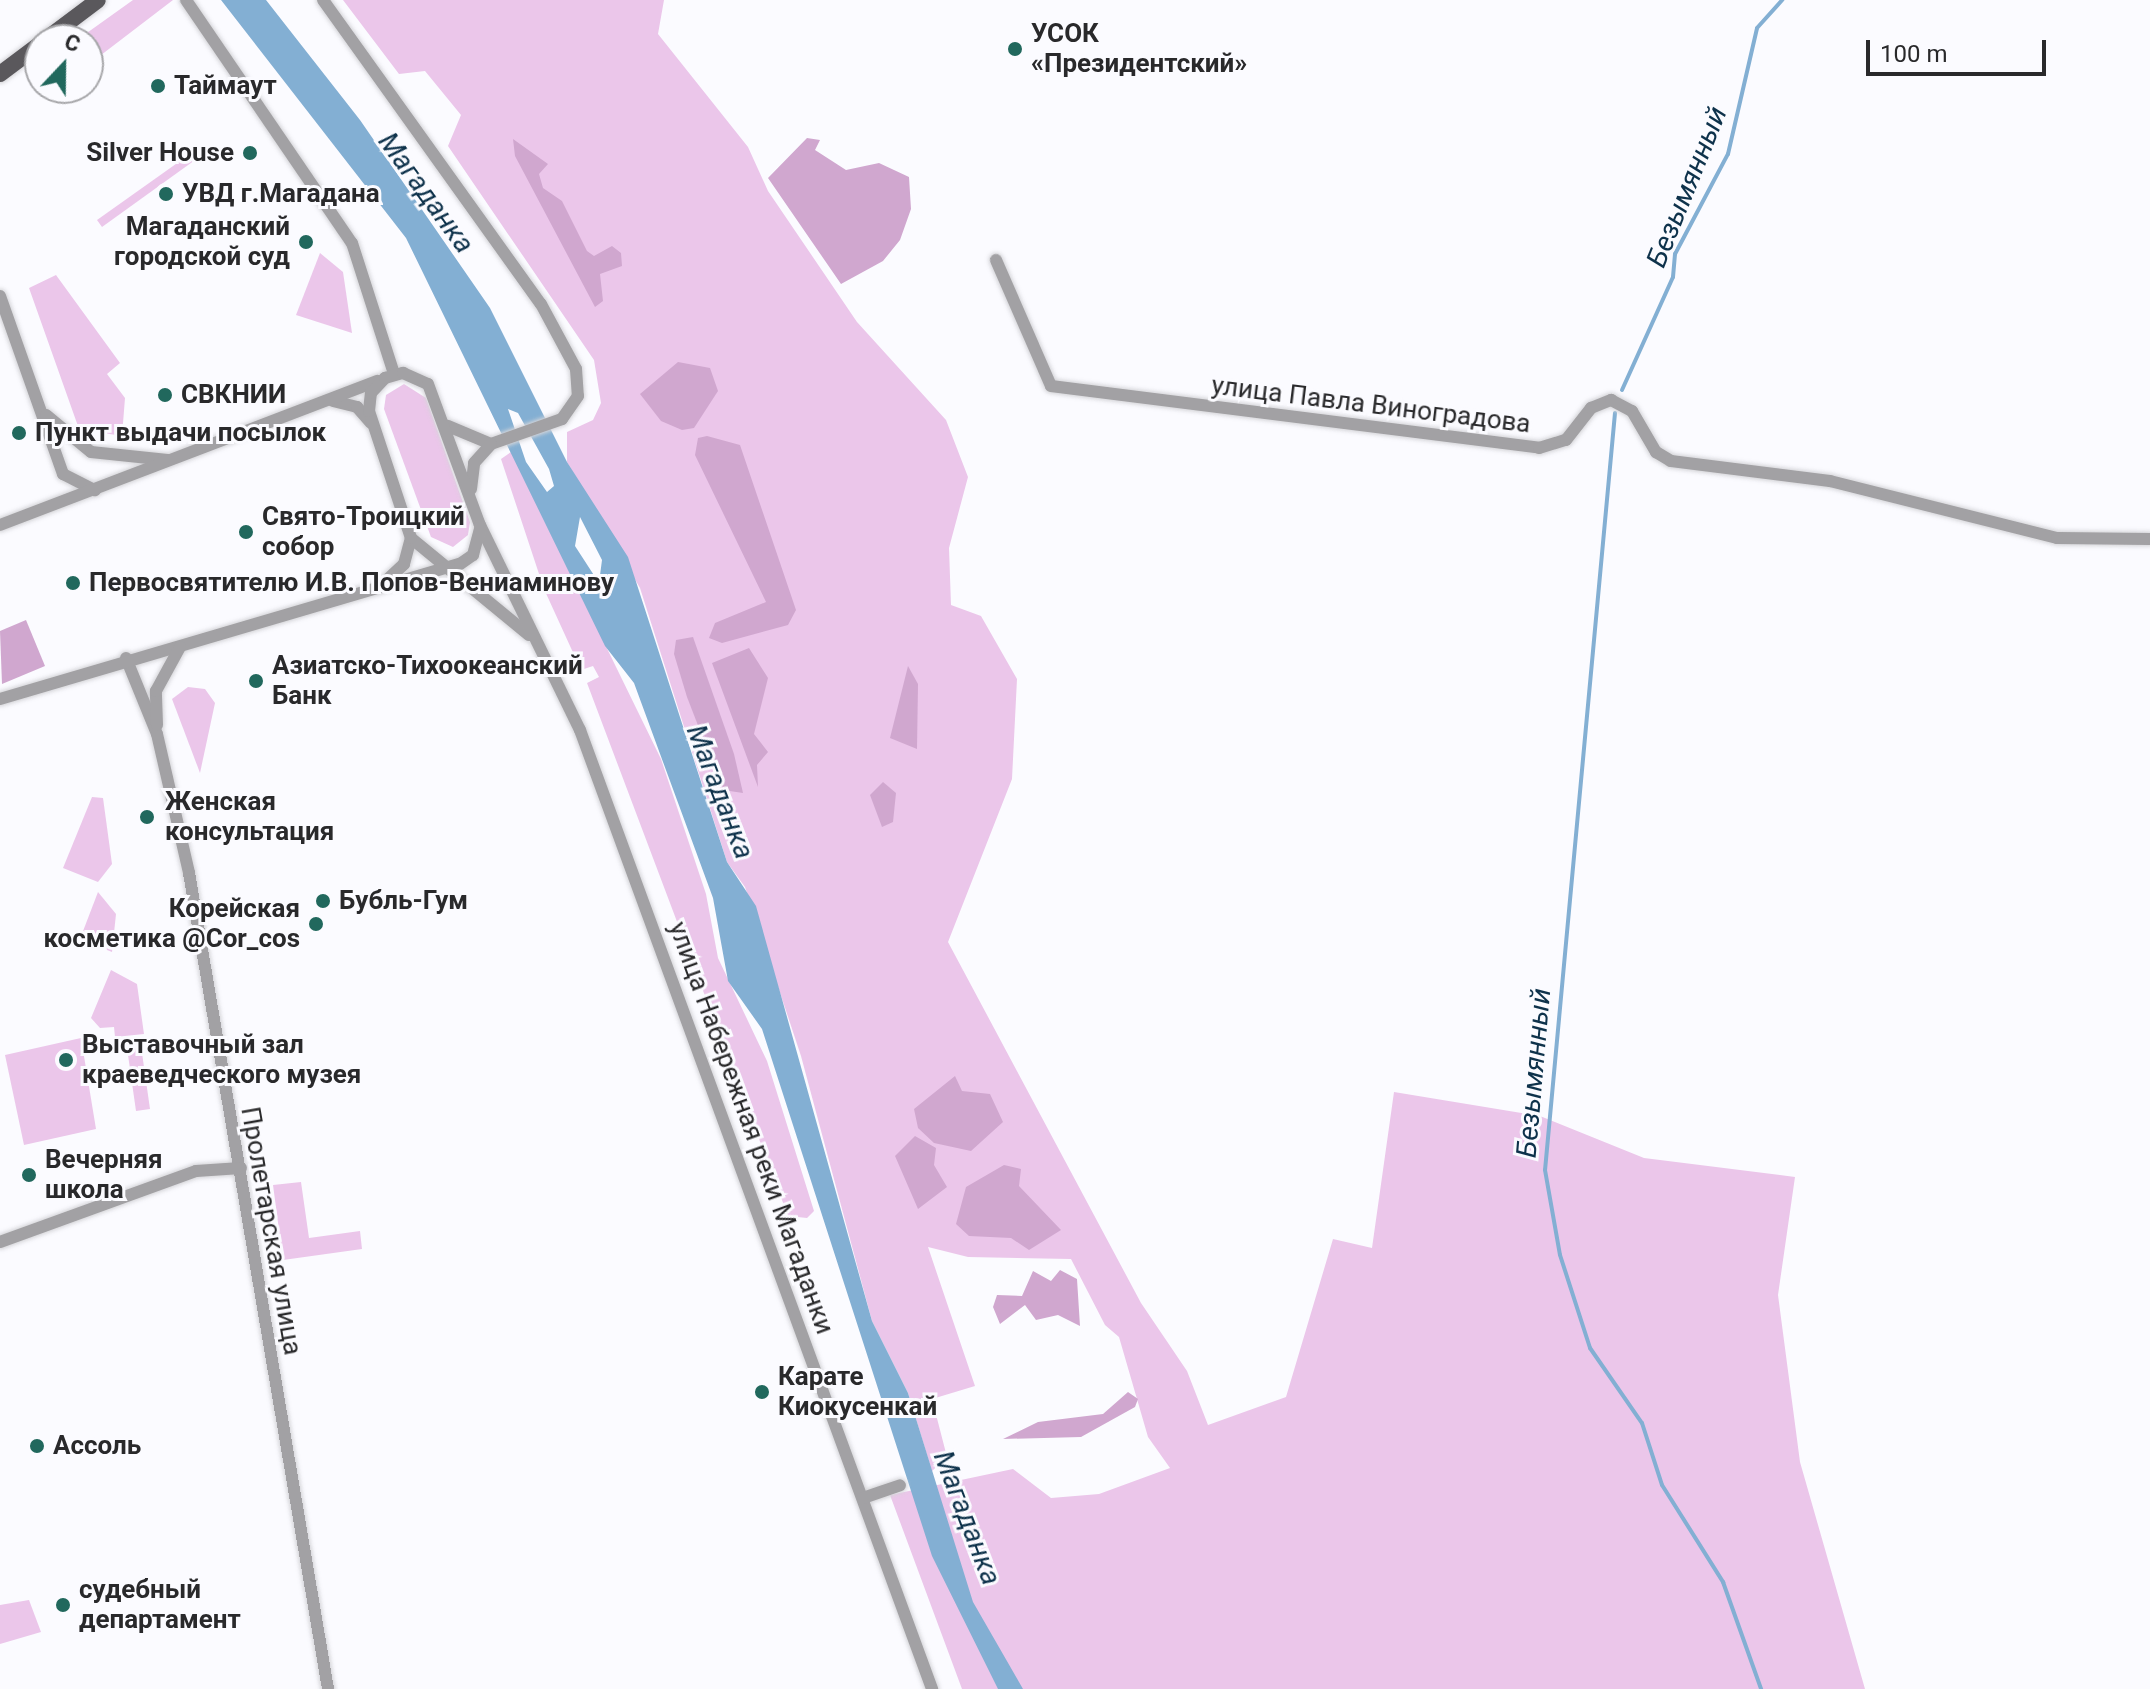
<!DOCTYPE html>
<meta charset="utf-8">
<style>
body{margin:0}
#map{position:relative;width:2150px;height:1689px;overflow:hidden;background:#fbfbff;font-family:Roboto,sans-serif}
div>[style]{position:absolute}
.green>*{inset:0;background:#ebc6ea}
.forest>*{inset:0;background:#d0a7cf}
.water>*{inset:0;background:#83afd3}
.stream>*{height:4px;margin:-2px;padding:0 2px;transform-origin:2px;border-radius:2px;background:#83afd3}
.roads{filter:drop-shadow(0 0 2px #d5d5d9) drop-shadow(0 0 2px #d5d5d9)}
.minor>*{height:12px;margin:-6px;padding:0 6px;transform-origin:6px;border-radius:6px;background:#a2a1a4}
.major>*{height:16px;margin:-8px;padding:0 8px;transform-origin:8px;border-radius:8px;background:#5a585c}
.dots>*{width:22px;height:22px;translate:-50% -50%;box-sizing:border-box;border:4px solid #fbfbff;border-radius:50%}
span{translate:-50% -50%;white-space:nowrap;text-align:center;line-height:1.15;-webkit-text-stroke:6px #fbfbff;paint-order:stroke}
.poi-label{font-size:26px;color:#29292b;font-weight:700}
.left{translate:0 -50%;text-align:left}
.right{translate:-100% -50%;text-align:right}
.street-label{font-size:26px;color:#29292b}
.water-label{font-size:28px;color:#0e324b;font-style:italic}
.north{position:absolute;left:24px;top:24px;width:80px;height:80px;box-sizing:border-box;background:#fbfbff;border:2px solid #a7a7aa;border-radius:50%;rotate:22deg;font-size:22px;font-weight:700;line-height:32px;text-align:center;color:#29292b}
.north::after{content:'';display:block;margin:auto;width:28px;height:36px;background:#21685d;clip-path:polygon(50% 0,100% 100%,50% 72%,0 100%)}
.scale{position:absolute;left:1866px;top:40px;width:180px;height:36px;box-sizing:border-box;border:4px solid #29292b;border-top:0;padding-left:10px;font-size:24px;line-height:28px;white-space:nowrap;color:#29292b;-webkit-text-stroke:6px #fbfbff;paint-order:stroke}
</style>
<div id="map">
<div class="green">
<i style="clip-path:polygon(133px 0,173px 0,88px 65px,88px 40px,77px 40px)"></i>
<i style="clip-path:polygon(343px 0,664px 0,658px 34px,748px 147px,768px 191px,857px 322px,946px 420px,968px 477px,949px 548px,951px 605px,981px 616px,1017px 679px,1012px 779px,948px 942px,1141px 1303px,1187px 1371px,1208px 1425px,1286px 1397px,1333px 1239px,1372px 1248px,1394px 1092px,1540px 1116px,1644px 1158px,1795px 1177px,1778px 1295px,1800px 1462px,1865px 1689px,962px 1689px,890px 1495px,1013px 1469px,1051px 1498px,1099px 1494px,1170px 1468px,1148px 1437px,1119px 1337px,1105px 1325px,1071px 1259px,968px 1257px,928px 1247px,975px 1386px,932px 1399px,947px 1457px,932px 1471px,908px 1393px,872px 1321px,801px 1056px,745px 887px,727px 862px,640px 588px,567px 462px,567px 432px,593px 420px,601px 403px,594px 360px,448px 146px,461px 115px,425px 71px,399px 74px)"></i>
<i style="clip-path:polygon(197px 149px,202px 155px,102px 227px,97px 220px)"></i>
<i style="clip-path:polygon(320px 253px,343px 272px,352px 333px,296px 315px)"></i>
<i style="clip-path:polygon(56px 275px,120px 363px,107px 374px,125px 398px,122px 436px,79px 429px,29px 288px)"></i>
<i style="clip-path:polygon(404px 384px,426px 398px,470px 522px,468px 535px,453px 547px,431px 537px,384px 409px,386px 395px)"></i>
<i style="clip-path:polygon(511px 452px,661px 759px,706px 894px,718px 958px,767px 1061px,814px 1211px,807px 1218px,788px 1216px,587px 683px,599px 677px,593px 666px,581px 670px,544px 589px,501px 459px)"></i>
<i style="clip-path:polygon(188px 687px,205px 689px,215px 703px,200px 773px,172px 699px)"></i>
<i style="clip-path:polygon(92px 797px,103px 798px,112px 864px,98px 882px,63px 868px)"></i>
<i style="clip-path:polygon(98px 892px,116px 914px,112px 952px,80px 939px)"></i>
<i style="clip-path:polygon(111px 970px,137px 984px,144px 1034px,115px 1037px,114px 1027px,100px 1028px,91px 1018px)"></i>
<i style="clip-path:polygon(81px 1038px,96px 1129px,24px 1145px,5px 1055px)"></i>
<i style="clip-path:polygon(141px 1046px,150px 1109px,136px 1111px,127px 1048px)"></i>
<i style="clip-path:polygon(301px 1182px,309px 1238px,360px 1231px,362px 1249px,283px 1260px,273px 1185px)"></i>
<i style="clip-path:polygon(29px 1600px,41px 1632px,0 1644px,0 1605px)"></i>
</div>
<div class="forest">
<i style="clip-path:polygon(807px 138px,820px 140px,815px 150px,846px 170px,879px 163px,909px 177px,911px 209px,900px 240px,883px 261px,841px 284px,768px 178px)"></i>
<i style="clip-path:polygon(513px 139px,548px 164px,539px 174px,543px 188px,562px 201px,587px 251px,594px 256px,612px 246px,621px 253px,622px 266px,600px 274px,603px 301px,595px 307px,515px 156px)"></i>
<i style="clip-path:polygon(678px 362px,710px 368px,718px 391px,694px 428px,682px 430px,661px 421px,640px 394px)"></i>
<i style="clip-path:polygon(707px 436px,740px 445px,796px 610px,788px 625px,722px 643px,709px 638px,715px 623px,766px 602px,695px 455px,698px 438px)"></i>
<i style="clip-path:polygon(26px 620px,45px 666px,2px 684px,0 631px)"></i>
<i style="clip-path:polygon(693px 637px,734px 754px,743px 793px,723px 790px,687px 697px,674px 654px,676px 640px)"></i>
<i style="clip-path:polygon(749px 648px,768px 678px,754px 734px,768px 752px,757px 765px,758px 787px,712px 663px)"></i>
<i style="clip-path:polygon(908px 666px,918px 684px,917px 749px,890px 738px)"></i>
<i style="clip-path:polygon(883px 782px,896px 793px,893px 822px,882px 827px,870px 795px)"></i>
<i style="clip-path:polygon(955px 1076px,962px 1091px,990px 1094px,1003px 1122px,971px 1151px,934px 1143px,918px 1128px,914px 1109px)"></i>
<i style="clip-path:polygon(915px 1136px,936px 1148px,934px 1165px,947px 1187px,918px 1209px,895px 1156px)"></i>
<i style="clip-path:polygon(1004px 1165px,1021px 1169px,1019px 1186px,1061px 1230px,1029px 1250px,1011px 1238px,969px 1236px,956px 1224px,966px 1187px)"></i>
<i style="clip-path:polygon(1060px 1270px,1077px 1279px,1080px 1326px,1058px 1315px,1036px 1320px,1025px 1305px,1000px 1324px,993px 1307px,997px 1295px,1022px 1296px,1033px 1271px,1051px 1281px)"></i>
<i style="clip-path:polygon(1128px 1392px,1138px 1399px,1135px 1407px,1081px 1437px,1003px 1439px,1038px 1422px,1103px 1414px)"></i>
</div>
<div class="water">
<i style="clip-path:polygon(evenodd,221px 0,266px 0,360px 120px,490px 308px,567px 462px,628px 557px,727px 862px,756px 906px,872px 1321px,908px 1393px,973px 1602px,1023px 1689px,998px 1689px,932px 1556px,762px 1029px,728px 981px,713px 898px,634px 683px,605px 646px,406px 238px,221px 0,508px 409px,518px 413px,549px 469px,554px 486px,547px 492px,526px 462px,508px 409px,221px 0,580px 517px,602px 560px,599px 583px,575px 546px,580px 517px)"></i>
</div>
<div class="stream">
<i style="left:1622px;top:390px;width:124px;rotate:-65.7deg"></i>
<i style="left:1673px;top:277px;width:23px;rotate:-85deg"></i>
<i style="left:1675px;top:254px;width:113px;rotate:-62.1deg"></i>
<i style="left:1728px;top:154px;width:129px;rotate:-77deg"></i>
<i style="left:1757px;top:28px;width:38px;rotate:-48deg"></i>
<i style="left:1615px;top:413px;width:760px;rotate:95.28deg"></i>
<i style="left:1545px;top:1170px;width:86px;rotate:80deg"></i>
<i style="left:1560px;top:1255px;width:98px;rotate:72.1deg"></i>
<i style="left:1590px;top:1348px;width:91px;rotate:55.3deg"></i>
<i style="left:1642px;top:1423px;width:65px;rotate:72.1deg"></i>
<i style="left:1662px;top:1485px;width:115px;rotate:57.8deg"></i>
<i style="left:1723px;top:1582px;width:114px;rotate:70.4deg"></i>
</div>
<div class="roads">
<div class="minor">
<i style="left:186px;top:0;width:294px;rotate:55.7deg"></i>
<i style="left:352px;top:243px;width:138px;rotate:72.2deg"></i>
<i style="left:323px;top:0;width:374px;rotate:54.4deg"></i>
<i style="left:541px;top:304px;width:74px;rotate:61.7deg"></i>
<i style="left:576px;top:369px;width:27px;rotate:86deg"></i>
<i style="left:578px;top:396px;width:28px;rotate:125deg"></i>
<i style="left:562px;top:419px;width:75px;rotate:160.6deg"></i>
<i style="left:491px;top:444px;width:47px;rotate:-157.3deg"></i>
<i style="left:996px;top:260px;width:137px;rotate:66.4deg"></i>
<i style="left:1051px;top:386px;width:492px;rotate:7.2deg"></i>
<i style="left:1539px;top:448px;width:28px;rotate:-17deg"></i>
<i style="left:1566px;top:440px;width:41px;rotate:-52deg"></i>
<i style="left:1591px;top:408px;width:22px;rotate:-22deg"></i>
<i style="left:1611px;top:400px;width:24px;rotate:28deg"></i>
<i style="left:1632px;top:411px;width:48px;rotate:59.7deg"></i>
<i style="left:1656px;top:452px;width:17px;rotate:31deg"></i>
<i style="left:1671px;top:461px;width:160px;rotate:7.2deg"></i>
<i style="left:1830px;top:481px;width:234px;rotate:14.1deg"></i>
<i style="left:2057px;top:538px;width:93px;rotate:0.6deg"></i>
<i style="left:0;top:296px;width:189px;rotate:70.5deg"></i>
<i style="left:63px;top:474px;width:36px;rotate:27deg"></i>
<i style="left:333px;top:401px;width:25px;rotate:14deg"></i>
<i style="left:357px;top:407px;width:21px;rotate:49deg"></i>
<i style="left:46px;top:415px;width:58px;rotate:39.4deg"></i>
<i style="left:91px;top:452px;width:77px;rotate:5.9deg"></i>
<i style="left:471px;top:489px;width:26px;rotate:-83deg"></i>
<i style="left:474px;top:463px;width:25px;rotate:-48deg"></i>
<i style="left:0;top:525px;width:404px;rotate:-20.9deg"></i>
<i style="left:388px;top:579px;width:22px;rotate:-43deg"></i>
<i style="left:404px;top:564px;width:27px;rotate:-75deg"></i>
<i style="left:529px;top:635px;width:153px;rotate:-140.6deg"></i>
<i style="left:411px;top:538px;width:134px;rotate:-108.3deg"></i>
<i style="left:369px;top:411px;width:18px;rotate:-84deg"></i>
<i style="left:371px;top:393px;width:21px;rotate:-47deg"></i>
<i style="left:385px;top:378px;width:19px;rotate:-16deg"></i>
<i style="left:403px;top:373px;width:27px;rotate:24deg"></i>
<i style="left:428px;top:384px;width:150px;rotate:69.8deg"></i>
<i style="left:480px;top:525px;width:228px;rotate:64deg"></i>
<i style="left:580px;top:730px;width:1022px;rotate:69.84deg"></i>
<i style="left:126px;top:658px;width:82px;rotate:67.8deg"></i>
<i style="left:157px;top:734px;width:143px;rotate:77deg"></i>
<i style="left:189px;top:873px;width:828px;rotate:80.33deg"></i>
<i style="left:0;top:699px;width:479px;rotate:-16.4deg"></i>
<i style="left:460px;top:564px;width:16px;rotate:-35deg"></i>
<i style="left:473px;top:555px;width:28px;rotate:-75deg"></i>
<i style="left:157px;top:725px;width:34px;rotate:-92deg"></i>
<i style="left:156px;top:691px;width:50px;rotate:-61.4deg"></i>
<i style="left:0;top:1242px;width:208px;rotate:-19.9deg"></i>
<i style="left:196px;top:1171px;width:45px;rotate:-3.8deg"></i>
<i style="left:863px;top:1498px;width:39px;rotate:-19deg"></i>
</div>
<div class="major">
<i style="left:45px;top:40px;width:66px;rotate:-37deg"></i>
<i style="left:0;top:74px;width:50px;rotate:-36.9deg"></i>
</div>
</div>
<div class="dots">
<i style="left:1015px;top:49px;background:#21685d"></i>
<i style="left:158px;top:86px;background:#21685d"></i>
<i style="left:250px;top:153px;background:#21685d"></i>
<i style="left:166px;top:194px;background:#21685d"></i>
<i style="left:306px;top:242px;background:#21685d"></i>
<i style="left:165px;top:395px;background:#21685d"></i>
<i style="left:19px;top:433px;background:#21685d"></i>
<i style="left:246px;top:532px;background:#21685d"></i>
<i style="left:73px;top:583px;background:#21685d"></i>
<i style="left:256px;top:681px;background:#21685d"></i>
<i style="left:147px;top:817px;background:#21685d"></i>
<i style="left:323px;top:901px;background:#21685d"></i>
<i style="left:316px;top:924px;background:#21685d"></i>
<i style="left:66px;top:1060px;background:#21685d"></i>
<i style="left:29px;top:1175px;background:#21685d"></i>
<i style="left:762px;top:1392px;background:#21685d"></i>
<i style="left:37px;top:1446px;background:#21685d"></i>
<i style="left:63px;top:1605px;background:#21685d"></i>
</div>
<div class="poi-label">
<span class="left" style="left:1031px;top:49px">УСОК<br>«Президентский»</span>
<span class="left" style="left:174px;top:86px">Таймаут</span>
<span class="right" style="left:234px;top:153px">Silver House</span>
<span class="left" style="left:182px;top:194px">УВД г.Магадана</span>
<span class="right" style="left:290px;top:242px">Магаданский<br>городской суд</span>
<span class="left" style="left:181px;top:395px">СВКНИИ</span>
<span class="left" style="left:35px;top:433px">Пункт выдачи посылок</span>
<span class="left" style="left:262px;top:532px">Свято-Троицкий<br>собор</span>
<span class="left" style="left:89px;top:583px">Первосвятителю И.В. Попов-Вениаминову</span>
<span class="left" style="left:272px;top:681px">Азиатско-Тихоокеанский<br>Банк</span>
<span class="left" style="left:165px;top:817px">Женская<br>консультация</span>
<span class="left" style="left:339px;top:901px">Бубль-Гум</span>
<span class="right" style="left:300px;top:924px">Корейская<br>косметика @Cor_cos</span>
<span class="left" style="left:82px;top:1060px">Выставочный зал<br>краеведческого музея</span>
<span class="left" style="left:45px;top:1175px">Вечерняя<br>школа</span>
<span class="left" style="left:778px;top:1392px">Карате<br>Киокусенкай</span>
<span class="left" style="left:53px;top:1446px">Ассоль</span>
<span class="left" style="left:79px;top:1605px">судебный<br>департамент</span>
</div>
<div class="street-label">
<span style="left:1371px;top:405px;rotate:7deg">улица Павла Виноградова</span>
<span style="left:751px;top:1128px;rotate:70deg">улица Набережная реки Магаданки</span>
<span style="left:271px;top:1231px;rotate:80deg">Пролетарская улица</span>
</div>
<div class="water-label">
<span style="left:1687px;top:187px;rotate:-68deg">Безымянный</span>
<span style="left:426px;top:193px;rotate:54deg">Магаданка</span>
<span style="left:720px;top:792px;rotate:69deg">Магаданка</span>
<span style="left:1534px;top:1073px;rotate:-85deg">Безымянный</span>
<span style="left:967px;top:1518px;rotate:69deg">Магаданка</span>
</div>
<div class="north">С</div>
<div class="scale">100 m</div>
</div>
